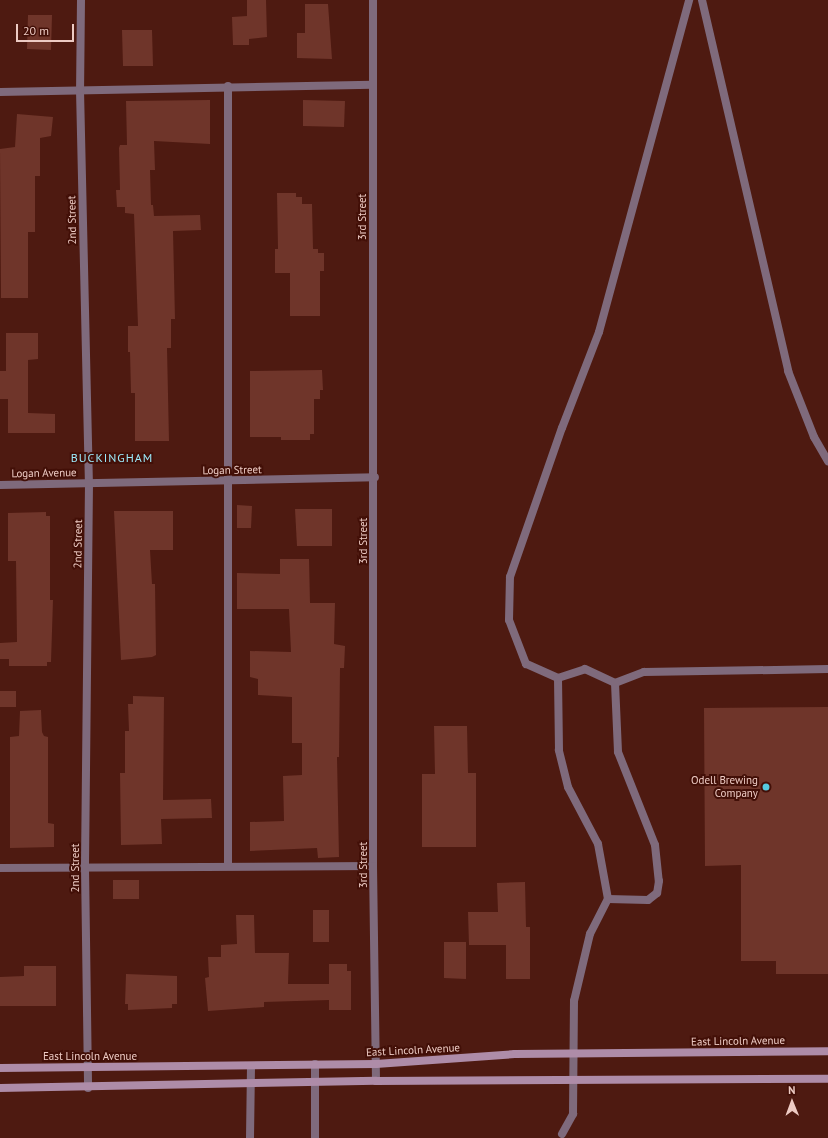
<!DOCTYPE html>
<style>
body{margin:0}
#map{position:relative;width:828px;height:1138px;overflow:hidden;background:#4e1a11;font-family:"PT Sans",sans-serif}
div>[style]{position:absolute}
.building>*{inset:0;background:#6f352a}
.lane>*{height:8px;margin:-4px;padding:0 4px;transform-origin:4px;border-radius:4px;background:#7f6a7c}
.street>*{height:8px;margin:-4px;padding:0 4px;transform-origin:4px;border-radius:4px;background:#7f6a7c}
.secondary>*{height:8px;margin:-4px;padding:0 4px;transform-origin:4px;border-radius:4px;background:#ae8ca8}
.dots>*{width:11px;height:11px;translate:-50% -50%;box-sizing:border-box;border:2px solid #420f07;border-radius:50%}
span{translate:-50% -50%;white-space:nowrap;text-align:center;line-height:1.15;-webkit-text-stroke:4px #420f07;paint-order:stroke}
.street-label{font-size:11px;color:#edcbc4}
.poi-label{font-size:11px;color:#edcbc4}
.right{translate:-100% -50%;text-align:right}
.neighbourhood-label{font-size:12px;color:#9beafa;letter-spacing:1px}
.north{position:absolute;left:772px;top:1082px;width:40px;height:40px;-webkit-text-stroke:3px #420f07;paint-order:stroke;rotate:359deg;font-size:11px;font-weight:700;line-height:16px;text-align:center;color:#edcbc4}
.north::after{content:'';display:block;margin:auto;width:14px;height:18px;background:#edcbc4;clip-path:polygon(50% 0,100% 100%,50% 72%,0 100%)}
.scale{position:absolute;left:16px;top:24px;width:58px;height:18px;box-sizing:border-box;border:2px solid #edcbc4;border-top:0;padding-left:5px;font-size:12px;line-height:14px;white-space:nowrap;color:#edcbc4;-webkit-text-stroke:3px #420f07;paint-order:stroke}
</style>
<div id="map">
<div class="building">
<i style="clip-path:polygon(247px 0,266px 0,267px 37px,249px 39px,249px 45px,233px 45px,232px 17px,247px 16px)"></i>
<i style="clip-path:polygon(305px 4px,328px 4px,332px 59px,297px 58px,297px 33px,305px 33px)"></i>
<i style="clip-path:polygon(28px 15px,52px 15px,51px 50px,27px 49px)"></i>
<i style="clip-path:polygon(122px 30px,152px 30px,153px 66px,123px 66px)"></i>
<i style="clip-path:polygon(210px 100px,210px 144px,154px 141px,155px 170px,150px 170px,151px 205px,153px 205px,154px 216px,200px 215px,201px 230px,173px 231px,175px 319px,171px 319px,171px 348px,167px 348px,169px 441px,135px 441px,135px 393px,131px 393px,130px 352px,128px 352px,128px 326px,138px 326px,134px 214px,125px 213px,125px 207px,117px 207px,116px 190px,120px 190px,119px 148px,120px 145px,127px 145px,126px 101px)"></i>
<i style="clip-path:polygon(303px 100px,345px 101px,344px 127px,303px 126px)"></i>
<i style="clip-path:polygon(17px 114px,53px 117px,51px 136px,40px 138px,40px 176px,35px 176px,35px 232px,28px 232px,28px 298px,1px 298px,0 149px,15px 147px)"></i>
<i style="clip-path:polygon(277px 193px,296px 193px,296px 197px,302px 197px,302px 204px,312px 204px,313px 249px,318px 249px,318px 253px,324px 253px,324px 271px,320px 271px,320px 316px,290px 316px,290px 273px,275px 273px,275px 249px,278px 249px)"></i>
<i style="clip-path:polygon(6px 333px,38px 333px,38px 359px,28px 360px,28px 413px,55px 414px,55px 433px,8px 433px,8px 399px,0 399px,0 371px,6px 371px)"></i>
<i style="clip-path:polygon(322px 370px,323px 390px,320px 390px,320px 399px,314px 399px,314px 434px,310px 434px,310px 440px,281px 440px,281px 437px,250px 437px,250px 371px)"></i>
<i style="clip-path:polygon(237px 505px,252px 506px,251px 528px,237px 528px)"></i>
<i style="clip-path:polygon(295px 509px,332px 509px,332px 546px,297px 546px)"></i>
<i style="clip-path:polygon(114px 511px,173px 511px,173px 550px,150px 550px,152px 584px,155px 584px,156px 655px,152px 657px,121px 660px)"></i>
<i style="clip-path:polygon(46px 512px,46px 516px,50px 516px,50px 600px,53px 600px,51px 662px,47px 662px,47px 666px,9px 666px,9px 659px,0 659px,0 643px,17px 642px,16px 561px,8px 561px,8px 513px)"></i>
<i style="clip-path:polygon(280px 559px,309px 559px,310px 603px,335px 603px,334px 644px,345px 646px,344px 668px,340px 668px,339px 757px,337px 757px,339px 857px,318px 858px,317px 848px,250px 851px,250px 822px,284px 821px,283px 776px,302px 775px,302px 743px,292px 743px,292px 697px,258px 695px,258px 679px,250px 677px,250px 651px,291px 652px,289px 609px,237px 609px,237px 573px,280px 574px)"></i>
<i style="clip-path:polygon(0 691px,16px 691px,16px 707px,0 707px)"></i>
<i style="clip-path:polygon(133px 696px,164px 697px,163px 800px,211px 799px,212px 818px,161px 819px,162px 844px,121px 845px,120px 773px,125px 773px,125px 731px,129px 731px,128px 704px,133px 704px)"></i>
<i style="clip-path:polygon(828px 707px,828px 974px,776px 974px,776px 961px,741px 961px,741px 865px,705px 866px,704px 708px)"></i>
<i style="clip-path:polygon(41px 710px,42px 732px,44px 736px,48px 737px,48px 823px,54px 824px,54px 847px,10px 848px,10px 737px,19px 736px,20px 711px)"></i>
<i style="clip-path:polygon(434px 726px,467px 726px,468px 773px,476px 773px,476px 847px,422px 847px,422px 774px,435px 774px)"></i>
<i style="clip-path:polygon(113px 880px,139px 880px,139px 899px,113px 899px)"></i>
<i style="clip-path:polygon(525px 882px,526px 927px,530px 927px,530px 979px,506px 979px,506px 945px,469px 945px,468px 912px,498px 912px,497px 883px)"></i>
<i style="clip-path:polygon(313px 910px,329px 910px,329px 942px,313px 942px)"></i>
<i style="clip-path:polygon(236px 915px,254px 915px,255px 953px,289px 953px,288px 984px,329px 984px,329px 964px,347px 964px,347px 971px,351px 971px,351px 1010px,329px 1010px,329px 1000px,264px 1002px,264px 1007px,208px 1011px,205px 978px,209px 977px,208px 957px,221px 957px,221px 945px,237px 944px)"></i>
<i style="clip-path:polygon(444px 942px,466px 942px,466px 979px,444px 978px)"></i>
<i style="clip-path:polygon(24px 966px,56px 966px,56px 1006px,0 1006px,0 977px,24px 976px)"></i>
<i style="clip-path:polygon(126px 974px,177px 976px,177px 1004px,172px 1004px,172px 1008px,128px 1010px,128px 1004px,125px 1004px)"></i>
</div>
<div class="lane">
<i style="left:702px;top:0;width:381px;rotate:76.9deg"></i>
<i style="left:788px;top:371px;width:71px;rotate:68.5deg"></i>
<i style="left:814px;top:437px;width:28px;rotate:60deg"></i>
<i style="left:0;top:92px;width:372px;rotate:-1.1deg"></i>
<i style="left:558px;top:678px;width:35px;rotate:-156deg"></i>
<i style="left:526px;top:664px;width:47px;rotate:-111.1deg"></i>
<i style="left:509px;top:620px;width:43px;rotate:-88.7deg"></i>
<i style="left:510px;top:577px;width:158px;rotate:-70.8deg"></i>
<i style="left:562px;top:428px;width:103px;rotate:-68.9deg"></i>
<i style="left:599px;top:332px;width:344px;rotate:-74.8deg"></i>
<i style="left:615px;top:683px;width:31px;rotate:-21deg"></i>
<i style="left:644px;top:672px;width:184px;rotate:-0.9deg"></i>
<i style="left:228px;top:866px;width:780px;rotate:-90deg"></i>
<i style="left:0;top:868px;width:373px;rotate:-0.3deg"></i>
<i style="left:315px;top:1064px;width:74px;rotate:90deg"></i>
<i style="left:562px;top:1134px;width:23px;rotate:-61deg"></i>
<i style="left:573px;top:1114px;width:113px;rotate:-89.5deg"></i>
<i style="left:574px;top:1001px;width:69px;rotate:-76.6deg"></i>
<i style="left:590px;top:934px;width:39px;rotate:-63deg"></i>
<i style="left:608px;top:899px;width:56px;rotate:-100.3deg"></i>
<i style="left:598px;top:844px;width:64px;rotate:-117.8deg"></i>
<i style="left:568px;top:787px;width:38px;rotate:-104deg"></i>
<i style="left:559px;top:750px;width:72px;rotate:-90.8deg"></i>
<i style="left:558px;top:678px;width:28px;rotate:-18deg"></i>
<i style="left:585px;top:669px;width:33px;rotate:25deg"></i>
<i style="left:615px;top:683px;width:69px;rotate:87.5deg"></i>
<i style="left:618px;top:752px;width:100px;rotate:68.3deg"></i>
<i style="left:655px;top:845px;width:36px;rotate:84deg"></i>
<i style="left:659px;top:881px;width:12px;rotate:99deg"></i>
<i style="left:657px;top:893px;width:11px;rotate:142deg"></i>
<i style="left:648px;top:900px;width:40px;rotate:-178.6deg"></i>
<i style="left:250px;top:1138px;width:72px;rotate:-89.2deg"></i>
</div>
<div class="street">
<i style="left:81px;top:0;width:90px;rotate:90.6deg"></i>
<i style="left:80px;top:90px;width:393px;rotate:88.7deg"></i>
<i style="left:89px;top:483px;width:384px;rotate:90.6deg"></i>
<i style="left:85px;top:867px;width:221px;rotate:89.2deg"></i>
<i style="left:373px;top:0;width:866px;rotate:90deg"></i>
<i style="left:373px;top:866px;width:215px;rotate:89.2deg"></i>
<i style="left:0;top:485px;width:375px;rotate:-1.2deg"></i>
</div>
<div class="secondary">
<i style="left:0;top:1068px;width:376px;rotate:-0.6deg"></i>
<i style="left:376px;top:1064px;width:139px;rotate:-4.1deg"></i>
<i style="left:515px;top:1054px;width:313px;rotate:-0.5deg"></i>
<i style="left:0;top:1088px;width:376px;rotate:-1.1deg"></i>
<i style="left:376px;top:1081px;width:452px;rotate:-0.3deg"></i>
</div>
<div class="dots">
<i style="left:766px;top:787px;background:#55cae0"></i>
</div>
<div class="street-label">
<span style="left:362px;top:217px;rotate:-90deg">3rd Street</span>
<span style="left:72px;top:220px;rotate:-91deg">2nd Street</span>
<span style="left:232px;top:470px;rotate:-1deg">Logan Street</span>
<span style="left:44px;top:473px;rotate:-1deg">Logan Avenue</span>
<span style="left:363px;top:541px;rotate:-90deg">3rd Street</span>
<span style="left:78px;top:544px;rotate:-89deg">2nd Street</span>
<span style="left:363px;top:865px;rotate:-90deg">3rd Street</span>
<span style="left:75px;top:868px;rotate:-90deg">2nd Street</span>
<span style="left:738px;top:1041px;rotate:-1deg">East Lincoln Avenue</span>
<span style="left:413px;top:1050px;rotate:-3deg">East Lincoln Avenue</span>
<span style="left:90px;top:1056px">East Lincoln Avenue</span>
</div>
<div class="poi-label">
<span class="right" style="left:758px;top:787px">Odell Brewing<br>Company</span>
</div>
<div class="neighbourhood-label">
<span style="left:112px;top:458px">BUCKINGHAM</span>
</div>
<div class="north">N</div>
<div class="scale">20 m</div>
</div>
